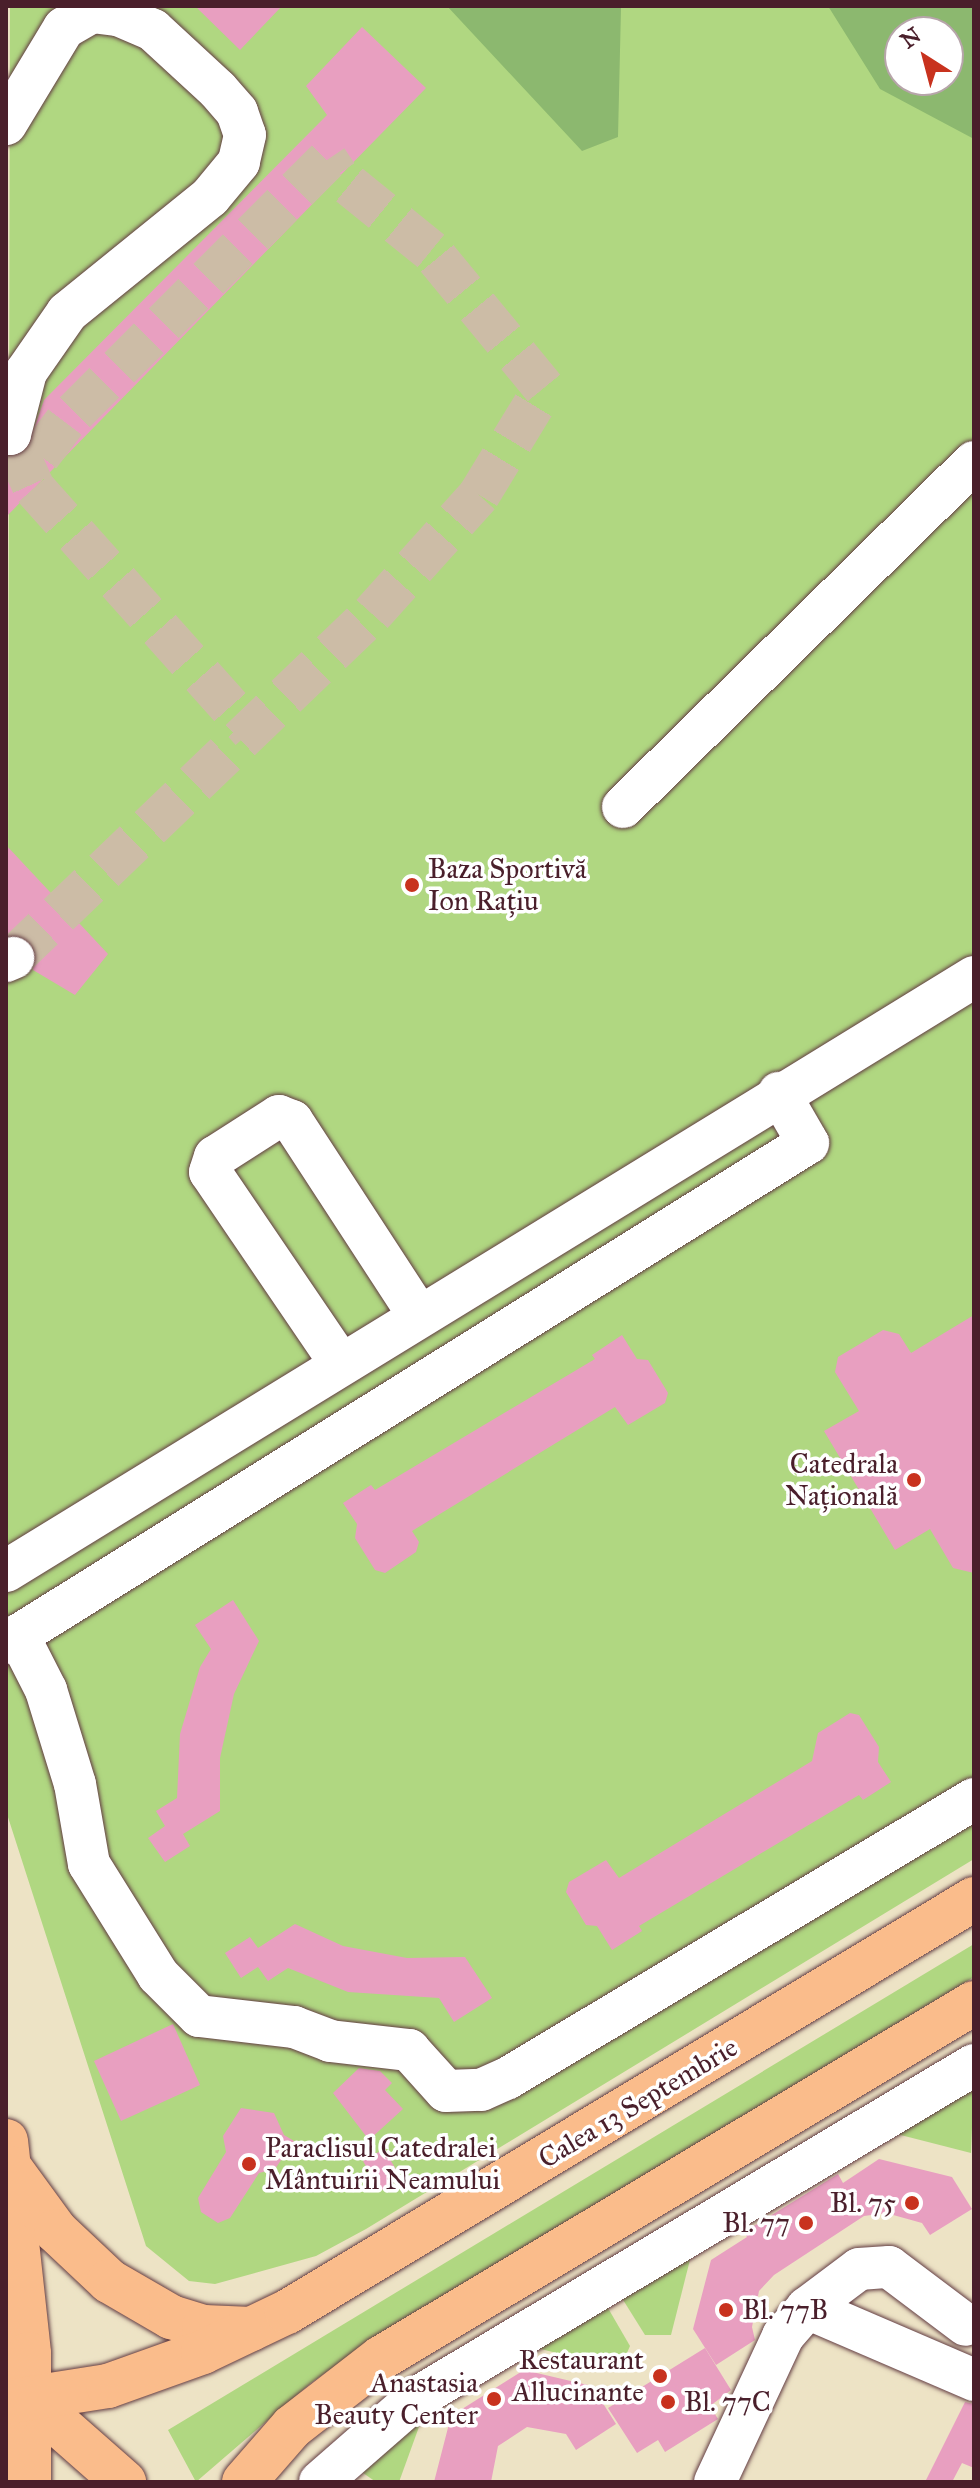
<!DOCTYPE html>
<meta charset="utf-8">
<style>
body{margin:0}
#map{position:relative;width:980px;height:2488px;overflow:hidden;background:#ede3c5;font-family:"IM FELL Great Primer",serif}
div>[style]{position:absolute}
.green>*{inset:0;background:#b0d781}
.forest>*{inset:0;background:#8cb86f}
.building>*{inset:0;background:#e89fc0}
.minor-tunnel>*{height:42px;margin-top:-21px;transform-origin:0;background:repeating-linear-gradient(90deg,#ccbca6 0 42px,transparent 0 63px)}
.roads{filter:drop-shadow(0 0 2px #623c42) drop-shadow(0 0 2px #623c42)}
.minor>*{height:42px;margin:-21px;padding:0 21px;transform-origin:21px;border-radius:21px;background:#fff}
.major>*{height:44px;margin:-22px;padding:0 22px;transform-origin:22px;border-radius:22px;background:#fabc8b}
.dots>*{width:22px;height:22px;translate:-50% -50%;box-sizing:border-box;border:4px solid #fff;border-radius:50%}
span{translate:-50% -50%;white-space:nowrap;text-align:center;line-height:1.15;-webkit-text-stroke:7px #fff;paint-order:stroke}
.poi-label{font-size:28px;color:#4a1f2b}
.left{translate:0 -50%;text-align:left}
.right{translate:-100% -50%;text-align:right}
.street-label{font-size:28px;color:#4a1f2b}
.frame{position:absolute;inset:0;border:8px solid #4a1f2b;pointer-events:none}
.north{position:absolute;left:884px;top:16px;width:80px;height:80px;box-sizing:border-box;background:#fff;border:2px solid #b7a5aa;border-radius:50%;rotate:324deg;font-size:22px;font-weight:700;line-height:32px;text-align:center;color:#4a1f2b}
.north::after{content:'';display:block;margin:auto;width:28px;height:36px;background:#c8321e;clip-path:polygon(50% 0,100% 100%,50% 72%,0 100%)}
</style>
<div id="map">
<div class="green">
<i style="clip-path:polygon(evenodd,10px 6px,974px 6px,974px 1859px,366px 2229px,316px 2256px,215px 2284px,189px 2281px,146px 2246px,6px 1811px,10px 6px,900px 32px,948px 32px,948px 80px,900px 80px,900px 32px)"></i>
<i style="clip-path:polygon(974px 1944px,974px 1977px,385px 2332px,312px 2382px,196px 2482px,168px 2430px)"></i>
<i style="clip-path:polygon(974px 2077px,971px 2153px,885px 2131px)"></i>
<i style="clip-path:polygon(695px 2240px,671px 2335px,645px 2335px,615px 2287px)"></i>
<i style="clip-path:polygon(601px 2296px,630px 2346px,620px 2369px,521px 2344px)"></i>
<i style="clip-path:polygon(428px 2402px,399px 2482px,376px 2482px,353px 2466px)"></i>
</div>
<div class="forest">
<i style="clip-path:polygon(447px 6px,631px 6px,621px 8px,618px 137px,582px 151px)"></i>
<i style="clip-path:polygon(evenodd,828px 6px,974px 6px,974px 139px,880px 89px,828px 6px,900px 32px,948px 32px,948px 80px,900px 80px,900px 32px)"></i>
</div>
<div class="building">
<i style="clip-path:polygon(195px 6px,282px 6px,240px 50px)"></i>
<i style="clip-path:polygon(362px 27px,426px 88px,6px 517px,6px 457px,26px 451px,44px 400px,327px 115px,306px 86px)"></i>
<i style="clip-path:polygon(6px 845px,108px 954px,75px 995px,33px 970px,35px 949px,28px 939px,6px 935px)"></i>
<i style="clip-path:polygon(974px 1315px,974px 1573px,953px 1568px,930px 1529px,895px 1550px,824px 1431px,859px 1411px,835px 1372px,838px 1357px,883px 1330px,899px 1334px,911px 1353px)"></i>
<i style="clip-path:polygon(622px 1335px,637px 1359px,648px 1360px,668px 1393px,665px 1403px,628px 1425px,615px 1407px,412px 1531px,419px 1542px,416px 1552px,385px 1573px,375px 1570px,355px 1538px,357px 1524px,343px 1503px,371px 1485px,375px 1490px,595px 1359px,592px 1355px)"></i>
<i style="clip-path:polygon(233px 1600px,259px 1641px,234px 1694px,220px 1758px,220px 1811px,183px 1834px,190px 1846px,165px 1862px,148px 1838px,165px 1826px,156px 1811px,177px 1798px,180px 1734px,200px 1667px,211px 1649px,195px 1625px)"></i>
<i style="clip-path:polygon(850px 1713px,859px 1715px,879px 1747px,878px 1762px,891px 1782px,863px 1800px,859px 1795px,639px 1926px,642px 1931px,612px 1950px,597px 1926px,586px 1925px,566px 1892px,569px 1882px,606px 1860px,619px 1878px,812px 1761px,818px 1733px)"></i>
<i style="clip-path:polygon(295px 1924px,343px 1946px,407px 1958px,465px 1957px,492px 1998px,454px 2022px,439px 1998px,348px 1992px,288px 1968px,268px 1981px,258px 1967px,241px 1978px,225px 1953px,250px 1937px,258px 1948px)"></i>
<i style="clip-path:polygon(173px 2024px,200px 2085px,121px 2121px,94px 2061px)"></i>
<i style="clip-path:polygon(359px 2068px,380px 2071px,392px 2083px,385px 2090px,403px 2109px,369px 2140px,333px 2093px)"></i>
<i style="clip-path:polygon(241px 2108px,274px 2113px,284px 2135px,294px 2141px,275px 2169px,259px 2173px,230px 2218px,218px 2223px,201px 2212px,198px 2198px,226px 2152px,223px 2136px)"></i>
<i style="clip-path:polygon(384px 2149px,401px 2178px,380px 2191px,363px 2161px)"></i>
<i style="clip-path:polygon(879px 2159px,952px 2177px,972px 2209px,930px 2235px,922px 2223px,886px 2213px,864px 2216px,774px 2275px,759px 2291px,752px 2327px,755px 2340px,716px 2365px,693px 2329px,711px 2260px,747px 2237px,744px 2232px,838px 2174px,843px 2183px)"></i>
<i style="clip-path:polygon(705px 2348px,731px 2390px,710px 2406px,718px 2419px,665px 2452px,658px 2440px,637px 2453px,608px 2408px)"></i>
<i style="clip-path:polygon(524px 2370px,592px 2386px,616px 2424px,576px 2450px,566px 2434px,527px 2427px,498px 2446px,491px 2482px,434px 2482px,451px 2416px)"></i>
<i style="clip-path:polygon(965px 2402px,974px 2404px,974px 2468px,962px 2463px,952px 2482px,925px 2482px)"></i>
</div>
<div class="minor-tunnel">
<i style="left:15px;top:446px;width:46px;rotate:65.7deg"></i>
<i style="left:34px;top:488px;width:326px;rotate:48.2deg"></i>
<i style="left:13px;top:958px;width:497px;rotate:-43.8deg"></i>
<i style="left:372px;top:614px;width:160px;rotate:-48deg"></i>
<i style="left:479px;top:495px;width:125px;rotate:-58.7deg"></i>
<i style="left:544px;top:388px;width:178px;rotate:-129.5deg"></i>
<i style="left:431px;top:251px;width:121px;rotate:-141deg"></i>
<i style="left:337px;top:175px;width:18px;rotate:-124deg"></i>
<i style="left:327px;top:160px;width:371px;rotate:135deg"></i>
<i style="left:65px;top:422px;width:63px;rotate:127.2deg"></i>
</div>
<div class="roads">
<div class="minor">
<i style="left:6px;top:124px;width:112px;rotate:-58.9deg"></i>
<i style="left:64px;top:28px;width:32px;rotate:-30deg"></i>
<i style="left:92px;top:12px;width:26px;rotate:7deg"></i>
<i style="left:118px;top:15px;width:38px;rotate:23deg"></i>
<i style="left:153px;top:30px;width:88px;rotate:42.7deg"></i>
<i style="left:218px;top:90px;width:29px;rotate:49deg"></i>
<i style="left:237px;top:112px;width:24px;rotate:71deg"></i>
<i style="left:245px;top:135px;width:28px;rotate:103deg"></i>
<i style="left:239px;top:162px;width:45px;rotate:129.6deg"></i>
<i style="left:210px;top:197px;width:184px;rotate:141deg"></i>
<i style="left:67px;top:313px;width:72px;rotate:124.8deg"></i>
<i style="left:26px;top:372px;width:64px;rotate:104.5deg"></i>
<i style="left:10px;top:434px;width:4px;rotate:-153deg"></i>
<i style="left:623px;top:807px;width:492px;rotate:-44.5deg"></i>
<i style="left:6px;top:961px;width:8px;rotate:-23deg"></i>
<i style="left:340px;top:1363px;width:231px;rotate:-124.2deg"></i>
<i style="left:210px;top:1172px;width:16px;rotate:-72deg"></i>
<i style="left:215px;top:1157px;width:76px;rotate:-32.6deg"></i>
<i style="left:279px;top:1116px;width:14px;rotate:21deg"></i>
<i style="left:292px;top:1121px;width:230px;rotate:56.9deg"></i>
<i style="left:6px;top:1571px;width:1136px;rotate:-31.53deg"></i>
<i style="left:18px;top:1635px;width:62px;rotate:63deg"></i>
<i style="left:46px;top:1690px;width:98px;rotate:72.9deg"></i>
<i style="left:75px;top:1784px;width:81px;rotate:80.1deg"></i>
<i style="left:89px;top:1864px;width:131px;rotate:58.1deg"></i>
<i style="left:158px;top:1975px;width:58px;rotate:45deg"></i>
<i style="left:199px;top:2016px;width:96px;rotate:6.6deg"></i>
<i style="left:294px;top:2027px;width:39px;rotate:21deg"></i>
<i style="left:330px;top:2041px;width:80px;rotate:6.5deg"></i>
<i style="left:409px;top:2050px;width:55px;rotate:47.9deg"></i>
<i style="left:446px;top:2091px;width:35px;rotate:-2deg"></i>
<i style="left:481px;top:2090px;width:30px;rotate:-24deg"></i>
<i style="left:508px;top:2078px;width:543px;rotate:-30.91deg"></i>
<i style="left:6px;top:1643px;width:945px;rotate:-31.94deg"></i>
<i style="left:808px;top:1143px;width:58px;rotate:-120.1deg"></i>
<i style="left:807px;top:2308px;width:182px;rotate:23.3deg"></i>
<i style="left:320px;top:2482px;width:126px;rotate:-41.1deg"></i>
<i style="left:415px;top:2399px;width:651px;rotate:-30.86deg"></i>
<i style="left:715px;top:2482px;width:161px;rotate:-65deg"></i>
<i style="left:783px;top:2336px;width:37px;rotate:-49deg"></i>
<i style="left:807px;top:2308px;width:65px;rotate:-36.9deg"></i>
<i style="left:859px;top:2269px;width:30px;rotate:-4deg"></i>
<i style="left:889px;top:2267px;width:96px;rotate:37deg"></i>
</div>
<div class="major">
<i style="left:6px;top:2141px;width:214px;rotate:83.8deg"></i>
<i style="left:29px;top:2354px;width:128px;rotate:90deg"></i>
<i style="left:10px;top:2168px;width:78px;rotate:53.9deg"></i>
<i style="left:56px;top:2231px;width:73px;rotate:43.3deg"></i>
<i style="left:109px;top:2281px;width:72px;rotate:30.1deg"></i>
<i style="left:171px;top:2317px;width:34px;rotate:17deg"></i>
<i style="left:204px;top:2327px;width:47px;rotate:2.4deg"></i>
<i style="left:32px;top:2401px;width:123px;rotate:41.4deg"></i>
<i style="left:6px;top:2402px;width:103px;rotate:-8.9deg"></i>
<i style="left:108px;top:2386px;width:101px;rotate:-19.7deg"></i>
<i style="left:203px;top:2352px;width:93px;rotate:-25.5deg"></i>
<i style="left:287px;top:2312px;width:802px;rotate:-31.01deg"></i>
<i style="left:244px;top:2482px;width:73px;rotate:-48.9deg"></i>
<i style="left:292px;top:2427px;width:113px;rotate:-37.8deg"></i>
<i style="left:381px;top:2358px;width:691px;rotate:-30.91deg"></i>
</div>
</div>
<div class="dots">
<i style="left:412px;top:885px;background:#c8321e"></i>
<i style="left:914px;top:1480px;background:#c8321e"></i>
<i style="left:249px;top:2164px;background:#c8321e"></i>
<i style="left:912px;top:2203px;background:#c8321e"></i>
<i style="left:806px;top:2223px;background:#c8321e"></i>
<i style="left:726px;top:2310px;background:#c8321e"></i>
<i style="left:660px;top:2376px;background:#c8321e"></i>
<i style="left:494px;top:2399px;background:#c8321e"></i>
<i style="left:668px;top:2402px;background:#c8321e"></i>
</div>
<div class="poi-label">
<span class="left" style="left:428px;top:885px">Baza Sportivă<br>Ion Rațiu</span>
<span class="right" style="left:898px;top:1480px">Catedrala<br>Națională</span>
<span class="left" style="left:265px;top:2164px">Paraclisul Catedralei<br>Mântuirii Neamului</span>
<span class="right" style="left:896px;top:2203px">Bl. 75</span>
<span class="right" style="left:790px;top:2223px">Bl. 77</span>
<span class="left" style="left:742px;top:2310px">Bl. 77B</span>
<span class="right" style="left:644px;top:2376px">Restaurant<br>Allucinante</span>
<span class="right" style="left:478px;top:2399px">Anastasia<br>Beauty Center</span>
<span class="left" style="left:684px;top:2402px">Bl. 77C</span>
</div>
<div class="street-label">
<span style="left:638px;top:2103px;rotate:-31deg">Calea 13 Septembrie</span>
</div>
<div class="frame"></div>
<div class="north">N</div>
</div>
